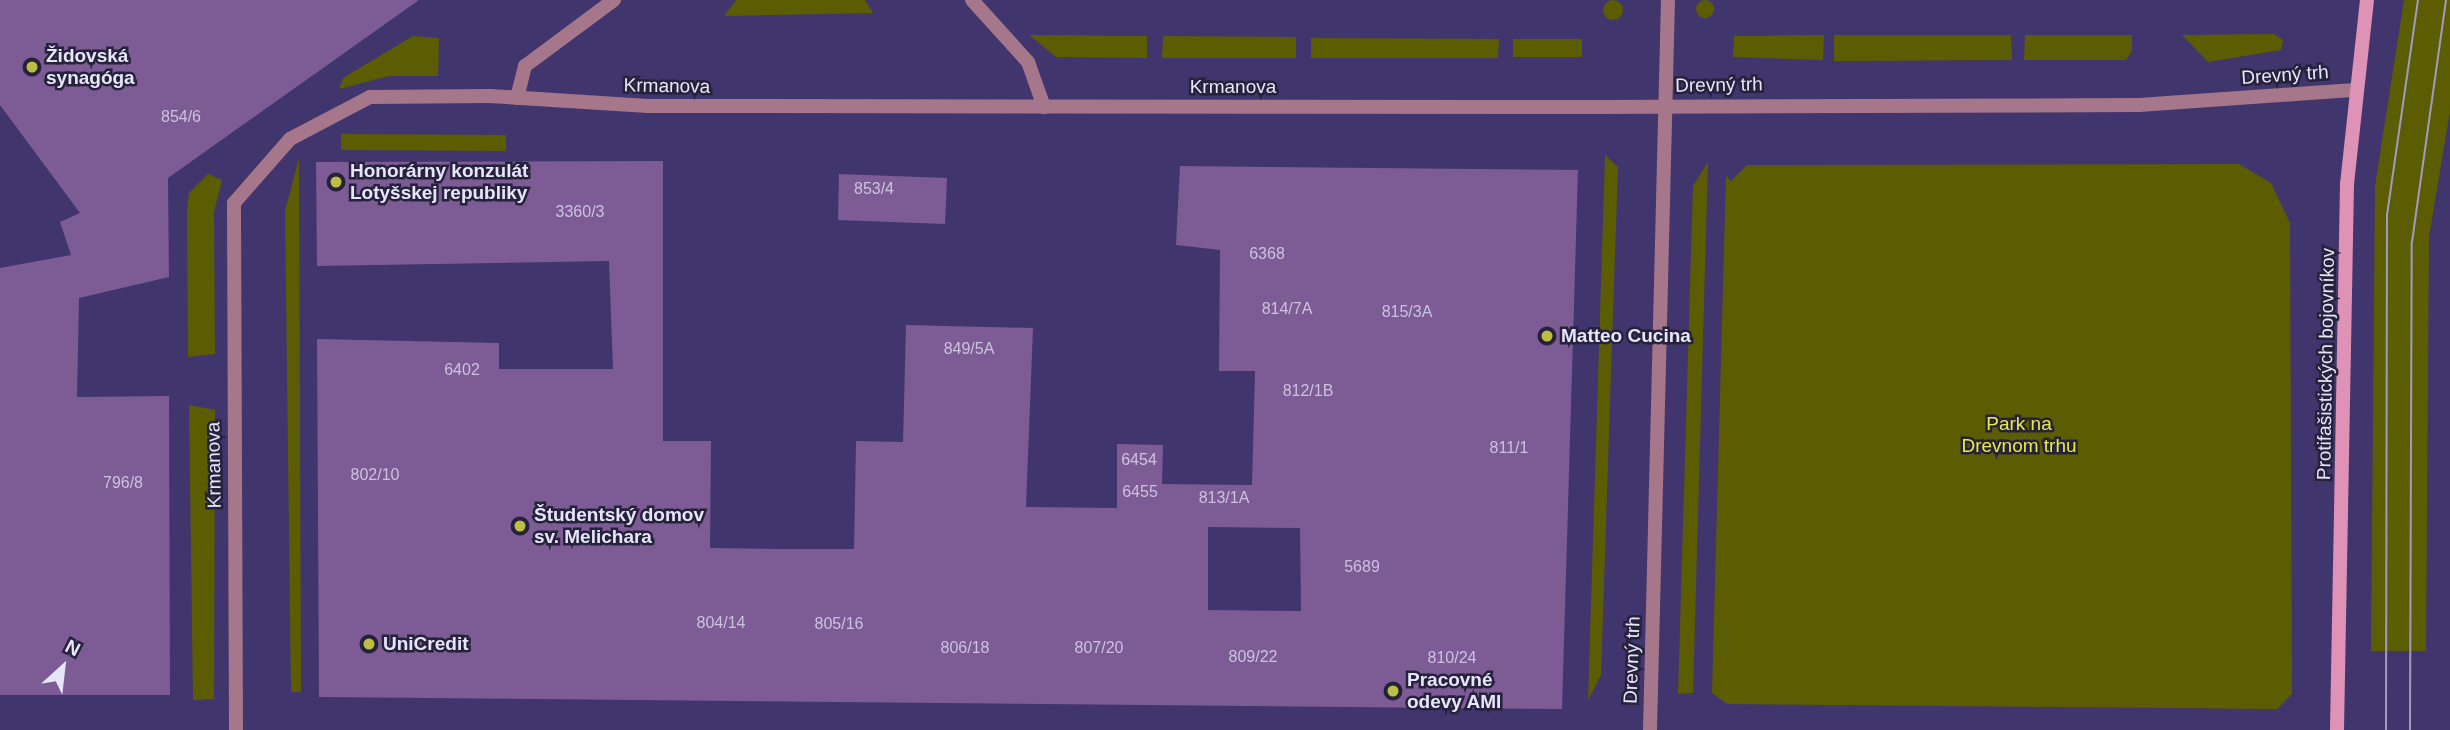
<!DOCTYPE html>
<meta charset="utf-8">
<style>
body{margin:0}
#map{position:relative;width:2450px;height:730px;overflow:hidden;background:#40356d;font-family:Arial,sans-serif}
div>[style]{position:absolute}
.green>*{inset:0;background:#5c5d02}
.round{border-radius:50%}
.building>*{inset:0;background:#7d5b94}
.street>*{height:14px;margin:-7px;padding:0 7px;transform-origin:7px;border-radius:7px;background:#a6768b}
.secondary>*{height:14px;margin:-7px;padding:0 7px;transform-origin:7px;border-radius:7px;background:#de92b6}
.tram>*{height:2px;margin:-1px;padding:0 1px;transform-origin:1px;border-radius:1px;background:#a19bbf}
.dots>*{width:19px;height:19px;translate:-50% -50%;box-sizing:border-box;border:4px solid #26223c;border-radius:50%}
span{translate:-50% -50%;white-space:nowrap;text-align:center;line-height:1.15;-webkit-text-stroke:5px #26223c;paint-order:stroke}
.number-label{font-size:16px;color:#ccc2e0}
.number-label span{-webkit-text-stroke-width:0}
.poi-label{font-size:19px;color:#e7e5fa;font-weight:700}
.left{translate:0 -50%;text-align:left}
.street-label{font-size:19px;color:#e7e5fa}
.park-label{font-size:19px;color:#e9eb45}
.north{position:absolute;left:28px;top:632px;width:70px;height:70px;-webkit-text-stroke:5px #26223c;paint-order:stroke;rotate:27deg;font-size:19px;font-weight:700;line-height:28px;text-align:center;color:#e7e5fa}
.north::after{content:'';display:block;margin:auto;width:24px;height:32px;background:#e7e5fa;clip-path:polygon(50% 0,100% 100%,50% 72%,0 100%)}
</style>
<div id="map">
<div class="green">
<i class="round" style="left:1696px;top:0;width:18px;height:18px"></i>
<i style="clip-path:polygon(736px 0,865px 0,873px 13px,724px 16px)"></i>
<i style="clip-path:polygon(2404px 0,2450px 0,2450px 111px,2429px 237px,2426px 651px,2371px 651px,2375px 186px)"></i>
<i class="round" style="left:1603px;top:0;width:20px;height:20px"></i>
<i style="clip-path:polygon(2274px 34px,2283px 40px,2281px 50px,2208px 62px,2182px 35px)"></i>
<i style="clip-path:polygon(1029px 35px,1147px 36px,1147px 58px,1056px 57px)"></i>
<i style="clip-path:polygon(1824px 35px,1823px 60px,1733px 57px,1734px 36px)"></i>
<i style="clip-path:polygon(1834px 35px,2011px 35px,2012px 60px,1834px 61px)"></i>
<i style="clip-path:polygon(2025px 35px,2132px 35px,2132px 51px,2126px 60px,2024px 60px)"></i>
<i style="clip-path:polygon(413px 36px,439px 38px,438px 76px,389px 76px,339px 89px,343px 78px)"></i>
<i style="clip-path:polygon(1163px 36px,1296px 37px,1296px 58px,1162px 58px)"></i>
<i style="clip-path:polygon(1311px 38px,1499px 39px,1498px 58px,1311px 58px)"></i>
<i style="clip-path:polygon(1513px 39px,1582px 39px,1582px 57px,1513px 57px)"></i>
<i style="clip-path:polygon(341px 134px,506px 135px,506px 151px,341px 150px)"></i>
<i style="clip-path:polygon(1605px 155px,1618px 167px,1610px 403px,1601px 675px,1588px 700px)"></i>
<i style="clip-path:polygon(299px 158px,301px 692px,291px 692px,285px 211px)"></i>
<i style="clip-path:polygon(1708px 162px,1693px 693px,1678px 694px,1693px 186px)"></i>
<i style="clip-path:polygon(2239px 164px,2271px 183px,2290px 223px,2292px 694px,2277px 709px,1727px 704px,1712px 693px,1726px 176px,1731px 181px,1747px 165px)"></i>
<i style="clip-path:polygon(208px 174px,222px 180px,214px 212px,215px 354px,188px 357px,187px 210px,189px 193px)"></i>
<i style="clip-path:polygon(189px 405px,215px 410px,214px 699px,193px 700px)"></i>
</div>
<div class="building">
<i style="clip-path:polygon(0 0,419px 0,168px 178px,169px 277px,79px 298px,77px 397px,169px 396px,170px 695px,0 695px,0 268px,71px 255px,60px 222px,80px 213px,0 105px)"></i>
<i style="clip-path:polygon(evenodd,663px 161px,663px 441px,711px 441px,710px 548px,781px 549px,854px 549px,856px 441px,903px 442px,906px 325px,1033px 328px,1026px 507px,1117px 508px,1117px 444px,1163px 445px,1162px 484px,1252px 485px,1255px 371px,1219px 371px,1220px 250px,1176px 245px,1180px 166px,1578px 170px,1562px 709px,319px 697px,317px 339px,499px 343px,499px 369px,613px 369px,609px 261px,317px 266px,316px 162px,663px 161px,1208px 527px,1300px 528px,1301px 611px,1208px 610px,1208px 527px)"></i>
<i style="clip-path:polygon(839px 174px,947px 178px,945px 224px,838px 220px)"></i>
</div>
<div class="street">
<i style="left:972px;top:0;width:84px;rotate:47.9deg"></i>
<i style="left:1028px;top:62px;width:48px;rotate:70.4deg"></i>
<i style="left:517px;top:98px;width:33px;rotate:-76deg"></i>
<i style="left:525px;top:66px;width:111px;rotate:-36.6deg"></i>
<i style="left:236px;top:730px;width:527px;rotate:-90.22deg"></i>
<i style="left:234px;top:203px;width:85px;rotate:-48.8deg"></i>
<i style="left:290px;top:139px;width:90px;rotate:-27.7deg"></i>
<i style="left:370px;top:97px;width:120px;rotate:-0.5deg"></i>
<i style="left:490px;top:96px;width:158px;rotate:3.6deg"></i>
<i style="left:648px;top:106px;width:949px;rotate:0.06deg"></i>
<i style="left:1597px;top:107px;width:542px;rotate:-0.21deg"></i>
<i style="left:2139px;top:105px;width:217px;rotate:-4deg"></i>
<i style="left:1650px;top:730px;width:730px;rotate:-88.59deg"></i>
</div>
<div class="secondary">
<i style="left:2337px;top:730px;width:546px;rotate:-88.95deg"></i>
<i style="left:2347px;top:184px;width:185px;rotate:-83.8deg"></i>
</div>
<div class="tram">
<i style="left:2386px;top:730px;width:515px;rotate:-89.89deg"></i>
<i style="left:2387px;top:215px;width:217px;rotate:-81.8deg"></i>
<i style="left:2410px;top:730px;width:488px;rotate:-89.8deg"></i>
<i style="left:2412px;top:242px;width:244px;rotate:-82deg"></i>
</div>
<div class="dots">
<i style="left:32px;top:67px;background:#bdbf43"></i>
<i style="left:336px;top:182px;background:#bdbf43"></i>
<i style="left:1547px;top:336px;background:#bdbf43"></i>
<i style="left:520px;top:526px;background:#bdbf43"></i>
<i style="left:369px;top:644px;background:#bdbf43"></i>
<i style="left:1393px;top:691px;background:#bdbf43"></i>
</div>
<div class="number-label">
<span style="left:181px;top:117px">854/6</span>
<span style="left:874px;top:189px">853/4</span>
<span style="left:580px;top:212px">3360/3</span>
<span style="left:1267px;top:254px">6368</span>
<span style="left:1287px;top:309px">814/7A</span>
<span style="left:1407px;top:312px">815/3A</span>
<span style="left:969px;top:349px">849/5A</span>
<span style="left:462px;top:370px">6402</span>
<span style="left:1308px;top:391px">812/1B</span>
<span style="left:1509px;top:448px">811/1</span>
<span style="left:1139px;top:460px">6454</span>
<span style="left:375px;top:475px">802/10</span>
<span style="left:123px;top:483px">796/8</span>
<span style="left:1140px;top:492px">6455</span>
<span style="left:1224px;top:498px">813/1A</span>
<span style="left:1362px;top:567px">5689</span>
<span style="left:721px;top:623px">804/14</span>
<span style="left:839px;top:624px">805/16</span>
<span style="left:965px;top:648px">806/18</span>
<span style="left:1099px;top:648px">807/20</span>
<span style="left:1253px;top:657px">809/22</span>
<span style="left:1452px;top:658px">810/24</span>
</div>
<div class="poi-label">
<span class="left" style="left:46px;top:67px">Židovská<br>synagóga</span>
<span class="left" style="left:350px;top:182px">Honorárny konzulát<br>Lotyšskej republiky</span>
<span class="left" style="left:1561px;top:336px">Matteo Cucina</span>
<span class="left" style="left:534px;top:526px">Študentský domov<br>sv. Melichara</span>
<span class="left" style="left:383px;top:644px">UniCredit</span>
<span class="left" style="left:1407px;top:691px">Pracovné<br>odevy AMI</span>
</div>
<div class="street-label">
<span style="left:2285px;top:75px;rotate:-4deg">Drevný trh</span>
<span style="left:1719px;top:85px;rotate:-1deg">Drevný trh</span>
<span style="left:667px;top:86px;rotate:1deg">Krmanova</span>
<span style="left:1233px;top:87px">Krmanova</span>
<span style="left:2326px;top:364px;rotate:-89deg">Protifašistických bojovníkov</span>
<span style="left:214px;top:465px;rotate:-91deg">Krmanova</span>
<span style="left:1632px;top:660px;rotate:-88deg">Drevný trh</span>
</div>
<div class="park-label">
<span style="left:2019px;top:435px">Park na<br>Drevnom trhu</span>
</div>
<div class="north">N</div>
</div>
